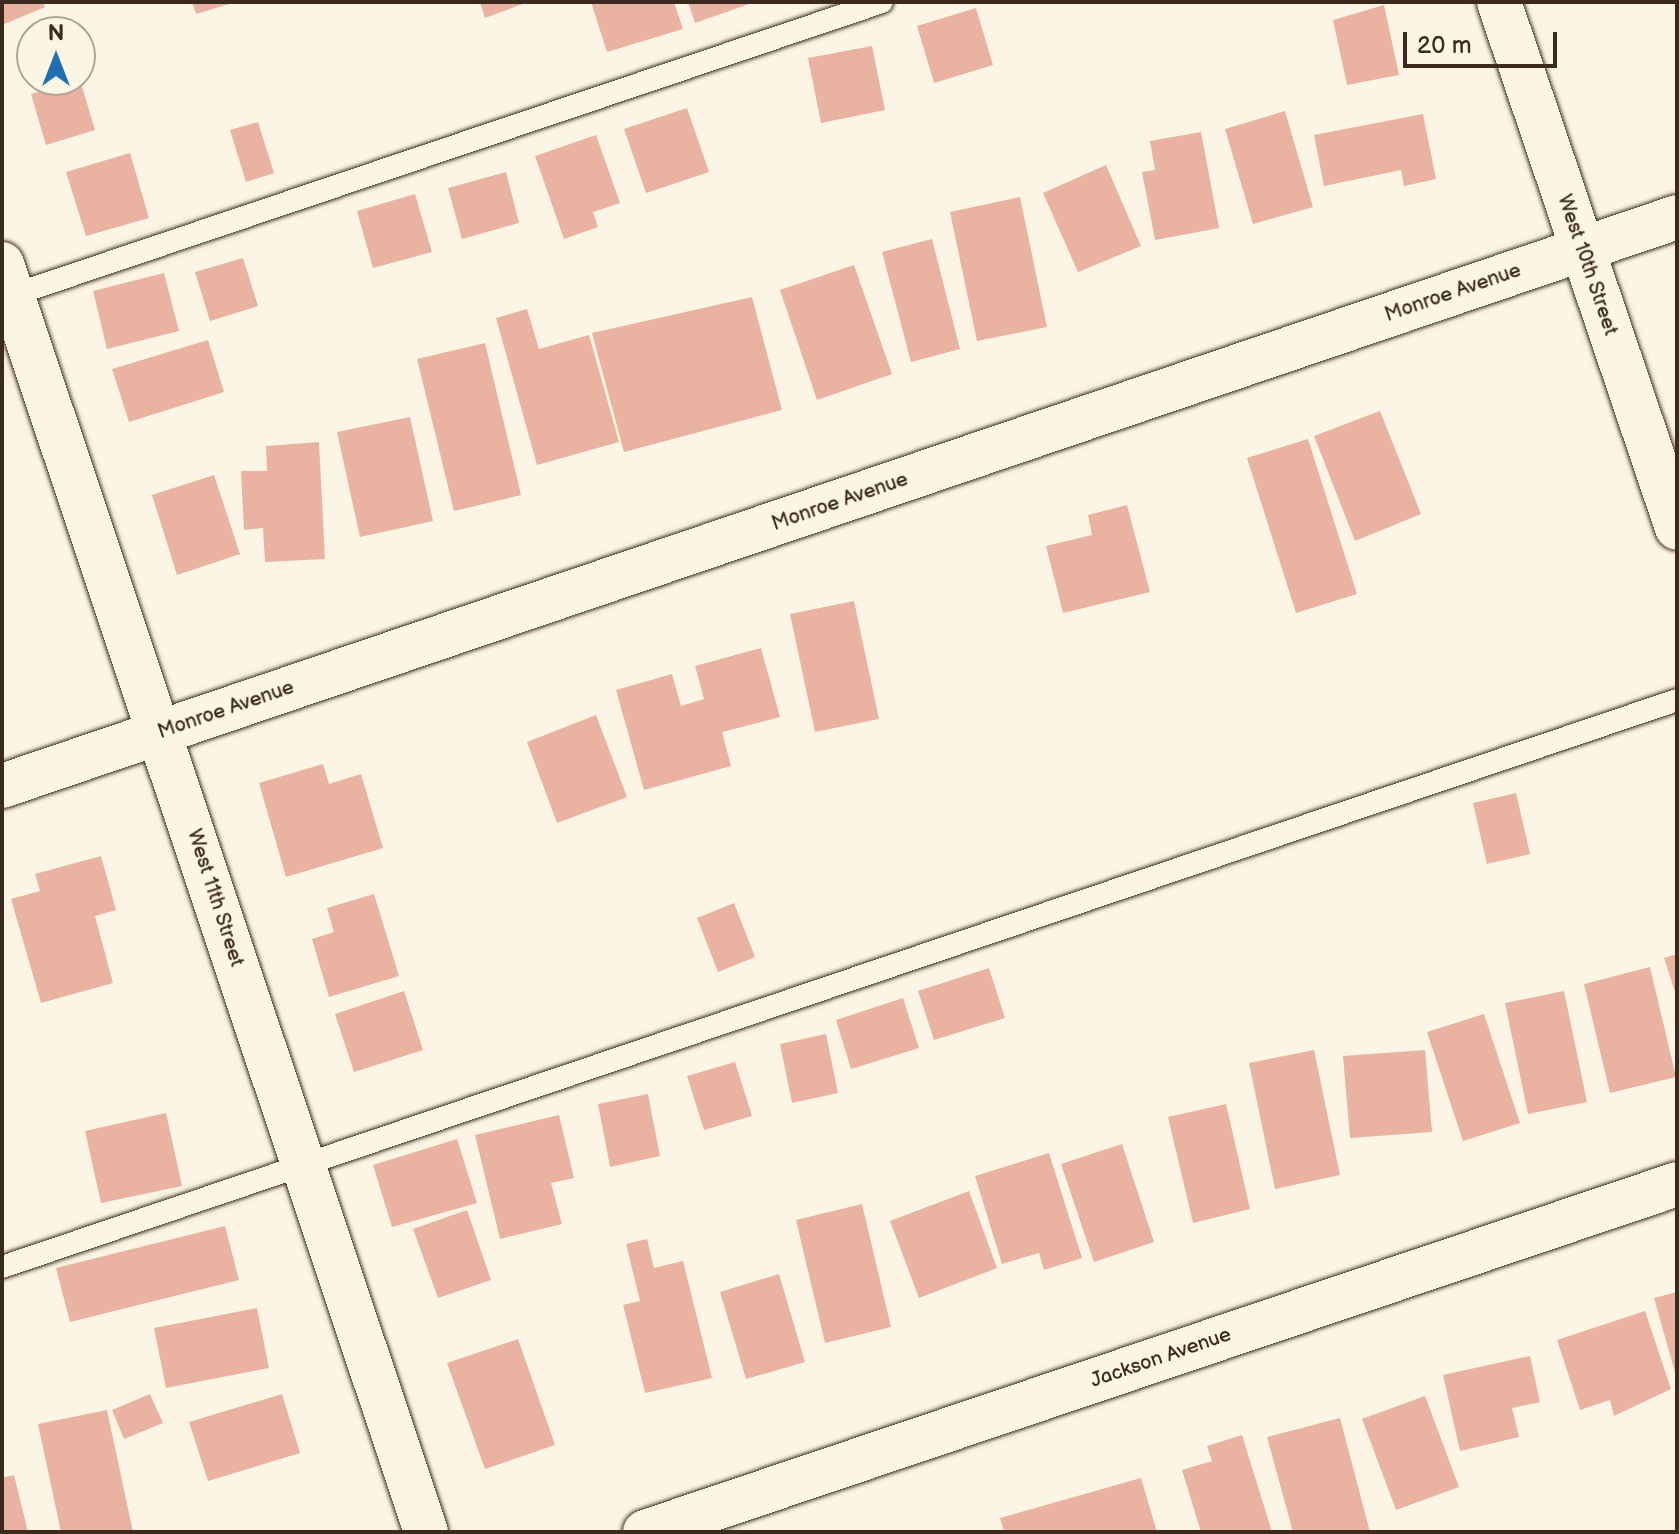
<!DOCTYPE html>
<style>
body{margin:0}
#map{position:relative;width:1679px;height:1534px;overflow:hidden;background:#fcf5e5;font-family:"Balsamiq Sans",sans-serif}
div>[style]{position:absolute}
.building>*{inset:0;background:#eab2a0}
.roads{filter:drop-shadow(0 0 2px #3b2a1e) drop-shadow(0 0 2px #3b2a1e)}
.lane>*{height:22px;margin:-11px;padding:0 11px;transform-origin:11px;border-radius:11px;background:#fcf5e5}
.street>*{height:44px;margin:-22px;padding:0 22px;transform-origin:22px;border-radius:22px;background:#fcf5e5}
span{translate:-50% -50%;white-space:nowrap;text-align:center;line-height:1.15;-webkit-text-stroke:8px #fcf5e5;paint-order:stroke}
.street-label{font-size:20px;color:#3b2a1e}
.frame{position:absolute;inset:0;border:4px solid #3b2a1e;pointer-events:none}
.north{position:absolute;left:16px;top:16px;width:80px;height:80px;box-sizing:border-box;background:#fcf5e5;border:2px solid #afa495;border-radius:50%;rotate:0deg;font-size:22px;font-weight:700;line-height:32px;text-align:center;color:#3b2a1e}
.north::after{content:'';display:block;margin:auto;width:28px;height:36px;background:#1f6fb2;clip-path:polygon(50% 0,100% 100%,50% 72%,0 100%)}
.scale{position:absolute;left:1403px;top:32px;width:154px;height:36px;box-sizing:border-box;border:4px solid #3b2a1e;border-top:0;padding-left:10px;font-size:24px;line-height:28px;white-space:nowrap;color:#3b2a1e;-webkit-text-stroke:6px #fcf5e5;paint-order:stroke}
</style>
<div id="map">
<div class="building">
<i style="clip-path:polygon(2px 2px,43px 2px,45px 7px,2px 25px)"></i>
<i style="clip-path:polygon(192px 2px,233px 2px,233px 3px,196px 14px)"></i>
<i style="clip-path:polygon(480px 2px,528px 2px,485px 18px)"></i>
<i style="clip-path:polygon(591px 2px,674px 2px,683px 29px,607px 52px)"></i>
<i style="clip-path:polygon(688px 2px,755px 2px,695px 23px)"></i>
<i style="clip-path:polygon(1384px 5px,1399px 75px,1347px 85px,1333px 20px)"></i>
<i style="clip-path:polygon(976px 8px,993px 65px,934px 83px,917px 26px)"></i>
<i style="clip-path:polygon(872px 46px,885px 110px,821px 123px,808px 58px)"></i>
<i style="clip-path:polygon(80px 80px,95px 130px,46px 145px,31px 94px)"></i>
<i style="clip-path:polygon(687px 108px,709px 172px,646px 193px,624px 129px)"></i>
<i style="clip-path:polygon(1285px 111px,1313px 207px,1253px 224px,1225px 129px)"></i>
<i style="clip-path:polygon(1423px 114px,1436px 179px,1404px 186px,1401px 170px,1324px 186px,1314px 135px)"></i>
<i style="clip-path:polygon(258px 122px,274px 173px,246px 182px,230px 130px)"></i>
<i style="clip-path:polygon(1201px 132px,1219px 228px,1155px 240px,1142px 172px,1155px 170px,1150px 141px)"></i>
<i style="clip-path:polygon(596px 135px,620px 203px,593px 212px,598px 227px,564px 239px,535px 156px)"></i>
<i style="clip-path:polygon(130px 153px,149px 218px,86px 236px,66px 172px)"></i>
<i style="clip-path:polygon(1106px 165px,1141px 246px,1078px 272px,1043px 193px)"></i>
<i style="clip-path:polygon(506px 172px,519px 223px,462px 239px,448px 188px)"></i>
<i style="clip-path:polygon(415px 194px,432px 252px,373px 268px,357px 211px)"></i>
<i style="clip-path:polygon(1020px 197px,1047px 327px,977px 341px,950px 212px)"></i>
<i style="clip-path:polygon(932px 239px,960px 349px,911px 362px,882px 252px)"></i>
<i style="clip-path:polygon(243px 258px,258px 306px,210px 321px,195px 272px)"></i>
<i style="clip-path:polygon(854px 265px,892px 374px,817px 400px,780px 290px)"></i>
<i style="clip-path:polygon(164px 273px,179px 331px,107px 349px,93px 291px)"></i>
<i style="clip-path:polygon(752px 297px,782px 410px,624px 452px,592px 333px)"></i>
<i style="clip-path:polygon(527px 309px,539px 349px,589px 335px,619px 442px,537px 465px,496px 318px)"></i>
<i style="clip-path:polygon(208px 340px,224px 392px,129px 422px,112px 369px)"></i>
<i style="clip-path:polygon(485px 343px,521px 495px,454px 511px,417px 359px)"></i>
<i style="clip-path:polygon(1380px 411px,1421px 514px,1355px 541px,1314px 436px)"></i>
<i style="clip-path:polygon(410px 417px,433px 521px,360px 537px,337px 432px)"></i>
<i style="clip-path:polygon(1308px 439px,1357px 594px,1296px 613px,1247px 458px)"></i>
<i style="clip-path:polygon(319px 442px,325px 559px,265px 562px,263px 528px,244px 530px,241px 471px,267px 471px,266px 446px)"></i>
<i style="clip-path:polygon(214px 475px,240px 554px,177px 575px,152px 495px)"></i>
<i style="clip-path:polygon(1127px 505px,1150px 592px,1063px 613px,1046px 546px,1092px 535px,1088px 515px)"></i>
<i style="clip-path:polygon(854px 601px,879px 719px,815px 732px,790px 614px)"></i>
<i style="clip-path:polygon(761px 648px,780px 717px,722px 732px,731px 766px,644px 790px,616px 690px,672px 674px,681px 706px,704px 699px,695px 666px)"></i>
<i style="clip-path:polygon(596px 715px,627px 797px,557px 823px,527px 742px)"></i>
<i style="clip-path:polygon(323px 764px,329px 784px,361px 774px,383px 848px,286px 877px,259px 783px)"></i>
<i style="clip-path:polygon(1516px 793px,1530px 854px,1487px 864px,1473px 803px)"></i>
<i style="clip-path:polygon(101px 856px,116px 910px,95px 916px,113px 983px,41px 1003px,11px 899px,40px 891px,35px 874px)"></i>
<i style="clip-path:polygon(374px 894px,399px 976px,329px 997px,312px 939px,334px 932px,327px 908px)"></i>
<i style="clip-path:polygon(734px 903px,755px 957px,718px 972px,697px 918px)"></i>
<i style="clip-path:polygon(1677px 954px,1677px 995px,1676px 995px,1664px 958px)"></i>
<i style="clip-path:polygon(1650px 967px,1676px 1077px,1610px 1093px,1584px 984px)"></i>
<i style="clip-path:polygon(989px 968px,1005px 1018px,934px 1040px,918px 991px)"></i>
<i style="clip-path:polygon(404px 991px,423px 1050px,354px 1072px,335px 1014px)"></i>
<i style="clip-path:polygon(1564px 991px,1587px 1102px,1528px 1114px,1505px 1003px)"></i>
<i style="clip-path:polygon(903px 998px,919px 1048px,851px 1069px,836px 1020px)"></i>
<i style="clip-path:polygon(1484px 1014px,1520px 1123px,1463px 1141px,1427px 1032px)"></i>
<i style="clip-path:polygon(826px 1034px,838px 1093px,792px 1103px,780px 1044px)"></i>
<i style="clip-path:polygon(1314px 1050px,1340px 1175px,1275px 1189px,1249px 1063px)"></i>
<i style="clip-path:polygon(1425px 1050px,1432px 1132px,1350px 1138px,1343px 1056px)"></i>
<i style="clip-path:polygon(735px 1062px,752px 1116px,704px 1130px,687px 1076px)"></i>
<i style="clip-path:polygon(648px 1094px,660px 1156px,610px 1167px,598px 1104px)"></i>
<i style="clip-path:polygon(1226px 1104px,1250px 1209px,1193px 1223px,1168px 1117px)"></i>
<i style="clip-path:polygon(166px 1113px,182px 1186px,101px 1203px,85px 1131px)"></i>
<i style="clip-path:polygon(559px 1115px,574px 1178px,551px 1183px,562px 1224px,500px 1239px,475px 1135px)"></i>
<i style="clip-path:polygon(457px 1139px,477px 1203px,392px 1227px,373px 1165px)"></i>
<i style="clip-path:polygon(1122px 1144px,1154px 1242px,1094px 1262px,1061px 1164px)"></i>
<i style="clip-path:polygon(1049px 1153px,1082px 1258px,1044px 1270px,1039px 1253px,1002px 1264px,975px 1176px)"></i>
<i style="clip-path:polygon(969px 1191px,997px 1268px,919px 1298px,890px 1221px)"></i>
<i style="clip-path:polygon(862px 1204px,891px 1327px,825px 1343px,796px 1220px)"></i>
<i style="clip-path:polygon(467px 1210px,491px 1280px,438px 1298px,413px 1229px)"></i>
<i style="clip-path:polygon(225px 1226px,239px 1280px,70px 1322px,56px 1268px)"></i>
<i style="clip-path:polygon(647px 1239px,654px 1268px,683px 1261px,712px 1378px,645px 1393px,623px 1305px,640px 1301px,626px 1244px)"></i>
<i style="clip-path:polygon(779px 1274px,805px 1362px,746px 1379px,720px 1292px)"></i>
<i style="clip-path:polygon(1677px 1292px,1677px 1376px,1676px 1376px,1654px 1298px)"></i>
<i style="clip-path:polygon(257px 1308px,269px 1368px,166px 1388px,154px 1328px)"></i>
<i style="clip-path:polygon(1645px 1311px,1671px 1389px,1614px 1416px,1610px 1400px,1580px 1410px,1557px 1340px)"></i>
<i style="clip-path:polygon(518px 1339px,555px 1445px,485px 1469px,447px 1363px)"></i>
<i style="clip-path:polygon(1530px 1356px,1540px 1402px,1512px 1408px,1519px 1437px,1460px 1451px,1443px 1375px)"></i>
<i style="clip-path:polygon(150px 1394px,163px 1423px,124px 1439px,112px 1410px)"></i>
<i style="clip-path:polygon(282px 1394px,300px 1453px,208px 1481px,189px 1422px)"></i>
<i style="clip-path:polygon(1425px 1396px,1459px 1487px,1396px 1510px,1362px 1419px)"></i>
<i style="clip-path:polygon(107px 1410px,133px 1532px,61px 1532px,38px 1424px)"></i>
<i style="clip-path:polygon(1340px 1418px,1370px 1532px,1293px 1532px,1267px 1437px)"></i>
<i style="clip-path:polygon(1242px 1435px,1272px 1532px,1201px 1532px,1182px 1470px,1212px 1461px,1207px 1446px)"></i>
<i style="clip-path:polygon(14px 1475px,28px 1532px,2px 1532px,2px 1478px)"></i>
<i style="clip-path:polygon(1141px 1478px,1157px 1532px,1004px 1532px,1000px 1518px)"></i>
</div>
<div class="roads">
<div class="lane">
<i style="left:7px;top:297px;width:923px;rotate:-18.63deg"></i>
<i style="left:2px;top:1267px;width:1768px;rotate:-18.7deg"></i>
</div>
<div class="street">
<i style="left:1499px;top:2px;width:555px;rotate:71.3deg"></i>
<i style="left:2px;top:264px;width:1337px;rotate:71.51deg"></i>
<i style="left:2px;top:786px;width:1769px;rotate:-18.76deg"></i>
<i style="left:645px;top:1532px;width:1089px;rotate:-18.63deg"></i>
</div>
</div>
<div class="street-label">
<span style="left:1587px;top:265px;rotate:71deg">West 10th Street</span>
<span style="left:1453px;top:293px;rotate:-19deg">Monroe Avenue</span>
<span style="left:840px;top:502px;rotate:-19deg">Monroe Avenue</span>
<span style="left:226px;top:710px;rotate:-19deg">Monroe Avenue</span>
<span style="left:215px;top:898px;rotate:72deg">West 11th Street</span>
<span style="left:1161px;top:1358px;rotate:-19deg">Jackson Avenue</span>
</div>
<div class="frame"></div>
<div class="north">N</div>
<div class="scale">20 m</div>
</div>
